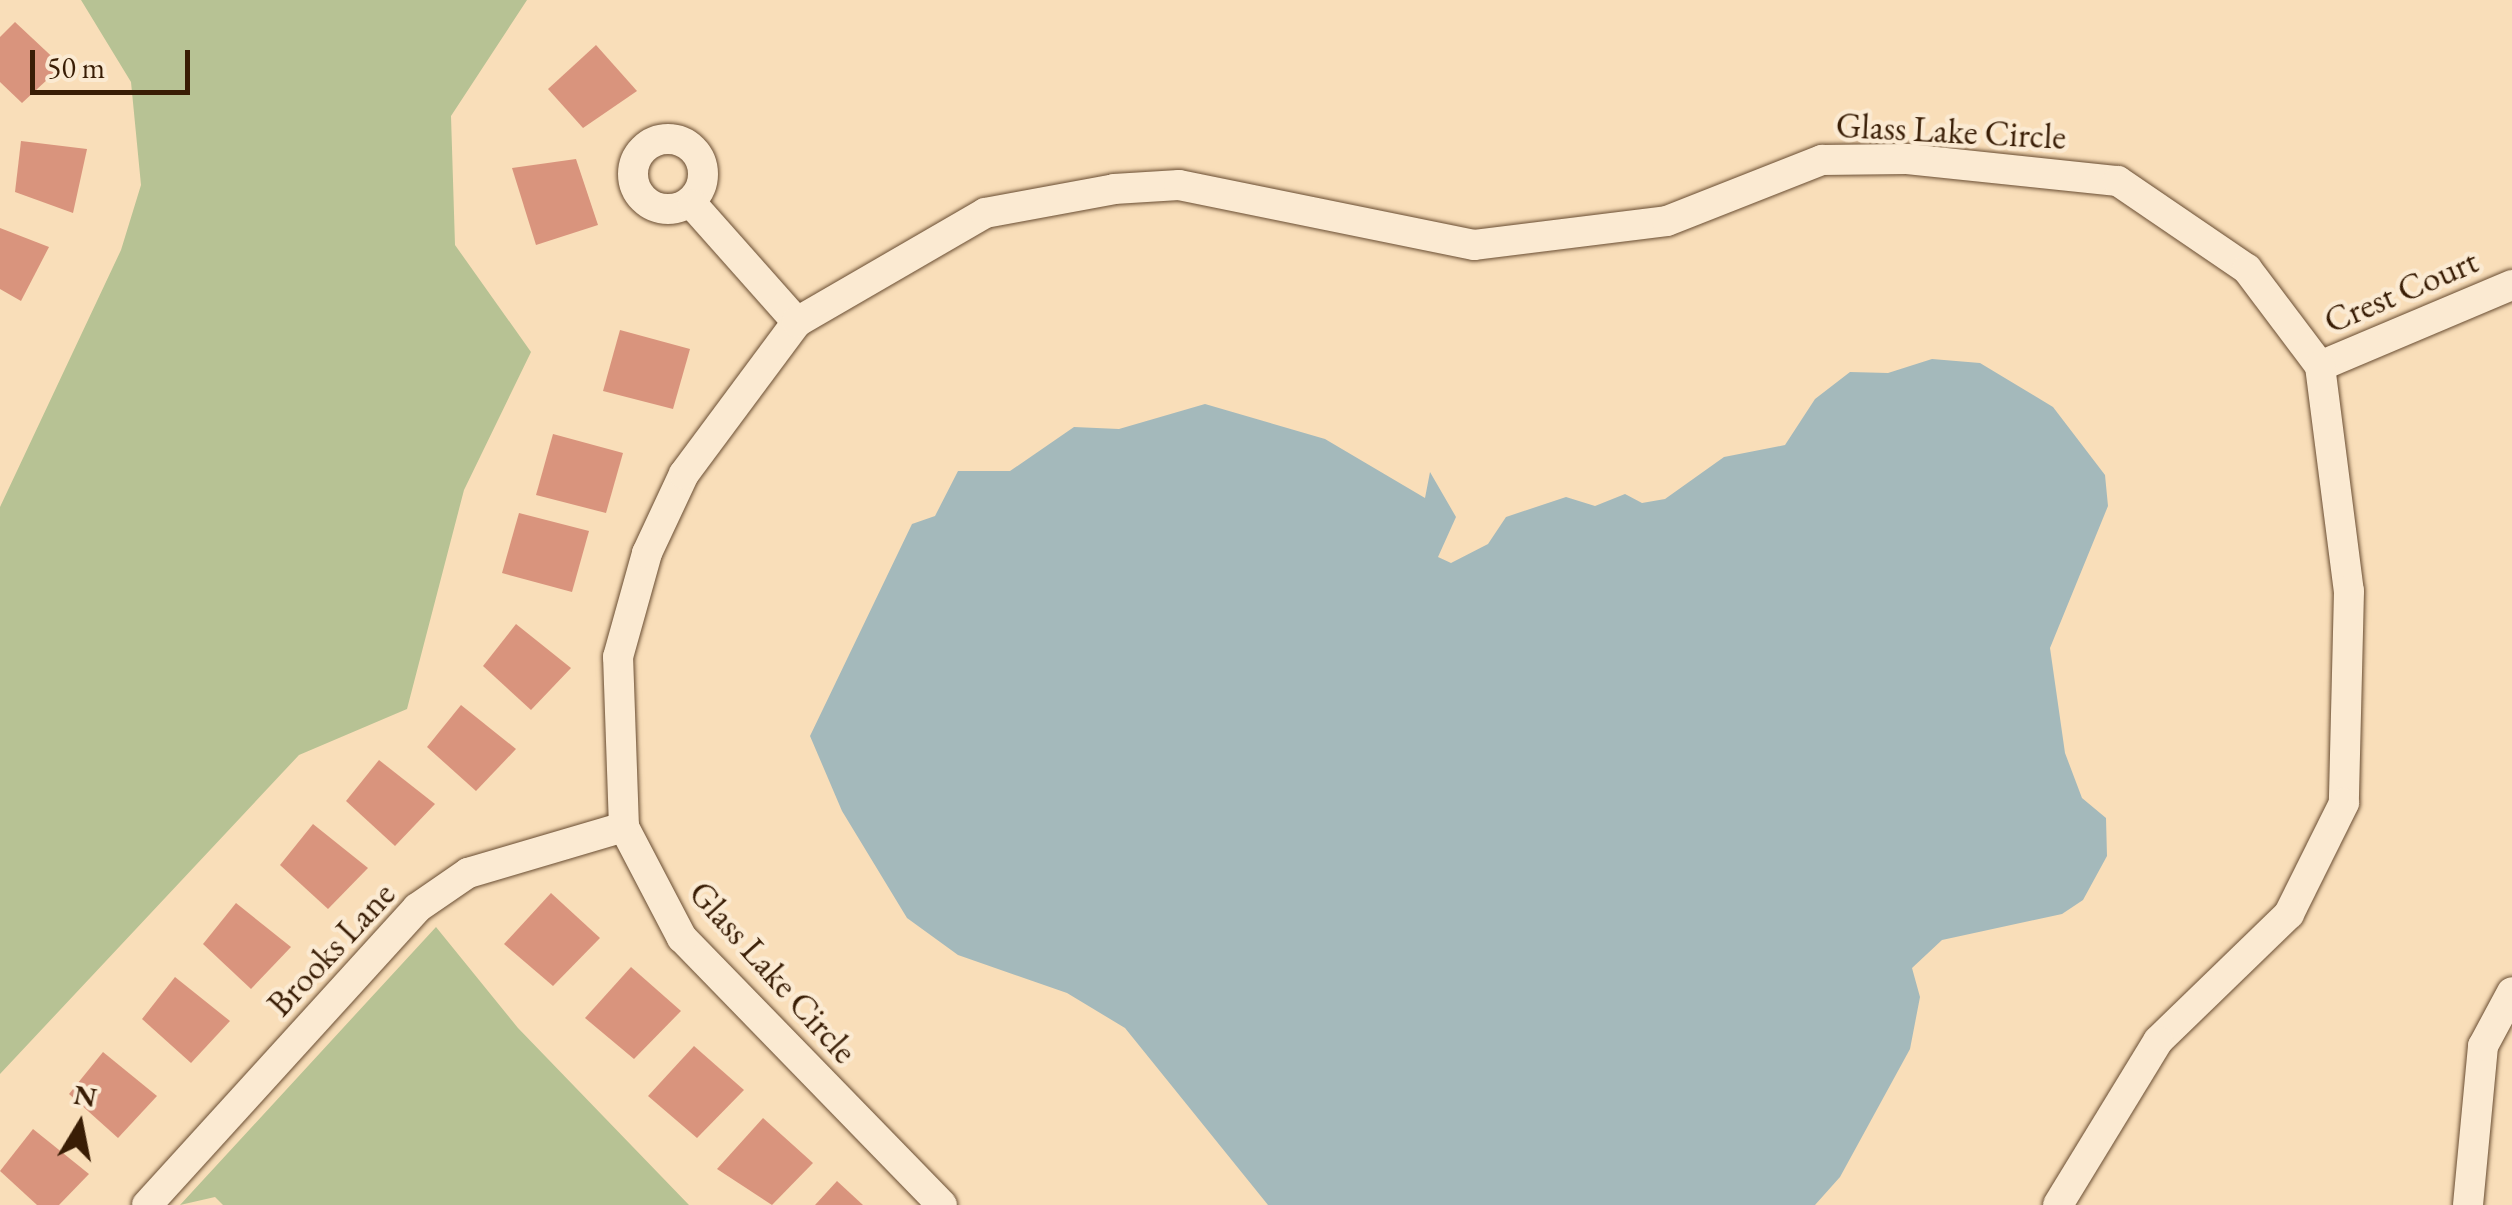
<!DOCTYPE html>
<style>
body{margin:0}
#map{position:relative;width:2512px;height:1205px;overflow:hidden;background:#f9deb9;font-family:"EB Garamond",serif}
div>[style]{position:absolute}
.green>*{inset:0;background:#b7c294}
.water>*{inset:0;background:#a4b9bb}
.building>*{inset:0;background:#d9947d}
.roads{filter:drop-shadow(0 0 2px #694d32) drop-shadow(0 0 2px #694d32)}
.minor>*{height:30px;margin:-15px;padding:0 15px;transform-origin:15px;border-radius:15px;background:#fbead2}
.minor>.ring{margin:-15px;padding:0;box-sizing:content-box;background:none;border:30px solid #fbead2;border-radius:50%}
span{translate:-50% -50%;white-space:nowrap;text-align:center;line-height:1.15;-webkit-text-stroke:9px #fbead2;paint-order:stroke}
.street-label{font-size:35px;color:#391d05}
.north{position:absolute;left:30px;top:1075px;width:100px;height:100px;-webkit-text-stroke:8px #fbead2;paint-order:stroke;rotate:10deg;font-size:28px;font-weight:700;line-height:40px;text-align:center;color:#391d05}
.north::after{content:'';display:block;margin:auto;width:35px;height:45px;background:#391d05;clip-path:polygon(50% 0,100% 100%,50% 72%,0 100%)}
.scale{position:absolute;left:30px;top:50px;width:160px;height:45px;box-sizing:border-box;border:5px solid #391d05;border-top:0;padding-left:12px;font-size:30px;line-height:35px;white-space:nowrap;color:#391d05;-webkit-text-stroke:8px #fbead2;paint-order:stroke}
</style>
<div id="map">
<div class="green">
<i style="clip-path:polygon(81px 0,527px 0,451px 116px,455px 245px,531px 352px,464px 490px,407px 709px,299px 755px,0 1074px,0 507px,121px 250px,141px 185px,131px 82px)"></i>
<i style="clip-path:polygon(436px 927px,518px 1028px,689px 1205px,223px 1205px,215px 1197px,180px 1205px)"></i>
</div>
<div class="water">
<i style="clip-path:polygon(1932px 359px,1980px 363px,2053px 407px,2105px 475px,2108px 506px,2050px 648px,2065px 753px,2082px 798px,2106px 818px,2107px 856px,2083px 900px,2062px 914px,1942px 940px,1912px 968px,1920px 997px,1910px 1049px,1840px 1177px,1815px 1205px,1268px 1205px,1125px 1028px,1067px 993px,958px 955px,907px 918px,842px 811px,810px 736px,912px 524px,935px 516px,958px 471px,1010px 471px,1074px 427px,1119px 429px,1205px 404px,1325px 439px,1425px 498px,1430px 472px,1456px 517px,1438px 557px,1451px 563px,1488px 544px,1506px 517px,1566px 497px,1595px 506px,1625px 494px,1642px 503px,1665px 499px,1724px 457px,1785px 445px,1815px 399px,1850px 372px,1888px 373px)"></i>
</div>
<div class="building">
<i style="clip-path:polygon(15px 22px,62px 66px,22px 103px,0 82px,0 37px)"></i>
<i style="clip-path:polygon(596px 45px,637px 91px,583px 128px,548px 89px)"></i>
<i style="clip-path:polygon(21px 141px,87px 149px,73px 213px,15px 192px)"></i>
<i style="clip-path:polygon(576px 159px,598px 225px,536px 245px,512px 168px)"></i>
<i style="clip-path:polygon(0 228px,49px 247px,21px 301px,0 289px)"></i>
<i style="clip-path:polygon(620px 330px,690px 349px,673px 409px,603px 391px)"></i>
<i style="clip-path:polygon(553px 434px,623px 453px,606px 513px,536px 495px)"></i>
<i style="clip-path:polygon(519px 513px,589px 531px,572px 592px,502px 573px)"></i>
<i style="clip-path:polygon(516px 624px,571px 668px,531px 710px,483px 666px)"></i>
<i style="clip-path:polygon(461px 705px,516px 749px,476px 791px,427px 747px)"></i>
<i style="clip-path:polygon(379px 760px,435px 804px,395px 846px,346px 801px)"></i>
<i style="clip-path:polygon(313px 824px,368px 868px,328px 909px,280px 865px)"></i>
<i style="clip-path:polygon(551px 893px,600px 938px,553px 986px,504px 944px)"></i>
<i style="clip-path:polygon(236px 903px,291px 947px,251px 989px,203px 944px)"></i>
<i style="clip-path:polygon(631px 967px,681px 1011px,634px 1059px,585px 1018px)"></i>
<i style="clip-path:polygon(175px 977px,230px 1021px,191px 1063px,142px 1019px)"></i>
<i style="clip-path:polygon(694px 1046px,744px 1090px,697px 1138px,648px 1096px)"></i>
<i style="clip-path:polygon(103px 1052px,157px 1096px,118px 1138px,69px 1094px)"></i>
<i style="clip-path:polygon(763px 1118px,813px 1163px,772px 1205px,717px 1169px)"></i>
<i style="clip-path:polygon(33px 1129px,89px 1174px,59px 1205px,37px 1205px,0 1171px)"></i>
<i style="clip-path:polygon(837px 1181px,863px 1205px,815px 1205px)"></i>
</div>
<div class="roads">
<div class="minor">
<i class="ring" style="left:633px;top:139px;width:40px;height:40px"></i>
<i style="left:693px;top:205px;width:157px;rotate:48.4deg"></i>
<i style="left:2320px;top:366px;width:208px;rotate:-22.9deg"></i>
<i style="left:147px;top:1205px;width:401px;rotate:-47.7deg"></i>
<i style="left:417px;top:908px;width:62px;rotate:-34.5deg"></i>
<i style="left:468px;top:873px;width:163px;rotate:-16.4deg"></i>
<i style="left:942px;top:1205px;width:373px;rotate:-134.2deg"></i>
<i style="left:682px;top:938px;width:125px;rotate:-117.6deg"></i>
<i style="left:624px;top:827px;width:170px;rotate:-92deg"></i>
<i style="left:618px;top:657px;width:108px;rotate:-74.4deg"></i>
<i style="left:647px;top:553px;width:87px;rotate:-64.9deg"></i>
<i style="left:684px;top:474px;width:189px;rotate:-53.4deg"></i>
<i style="left:797px;top:322px;width:217px;rotate:-30.1deg"></i>
<i style="left:985px;top:213px;width:131px;rotate:-10.5deg"></i>
<i style="left:1114px;top:189px;width:65px;rotate:-3.5deg"></i>
<i style="left:1179px;top:185px;width:301px;rotate:11.5deg"></i>
<i style="left:1474px;top:245px;width:194px;rotate:-7.1deg"></i>
<i style="left:1667px;top:221px;width:167px;rotate:-21.5deg"></i>
<i style="left:1822px;top:160px;width:85px;rotate:-0.7deg"></i>
<i style="left:1907px;top:159px;width:212px;rotate:6deg"></i>
<i style="left:2118px;top:181px;width:156px;rotate:34.3deg"></i>
<i style="left:2247px;top:269px;width:121px;rotate:53deg"></i>
<i style="left:2320px;top:366px;width:227px;rotate:82.7deg"></i>
<i style="left:2349px;top:591px;width:212px;rotate:91.4deg"></i>
<i style="left:2344px;top:803px;width:124px;rotate:116.4deg"></i>
<i style="left:2289px;top:914px;width:182px;rotate:135.9deg"></i>
<i style="left:2158px;top:1041px;width:192px;rotate:121.4deg"></i>
<i style="left:2468px;top:1205px;width:160px;rotate:-84.6deg"></i>
<i style="left:2483px;top:1046px;width:61px;rotate:-61.8deg"></i>
</div>
</div>
<div class="street-label">
<span style="left:1951px;top:131px;rotate:3deg">Glass Lake Circle</span>
<span style="left:2401px;top:291px;rotate:-23deg">Crest Court</span>
<span style="left:331px;top:949px;rotate:-47deg">Brooks Lane</span>
<span style="left:773px;top:972px;rotate:48deg">Glass Lake Circle</span>
</div>
<div class="north">N</div>
<div class="scale">50 m</div>
</div>
